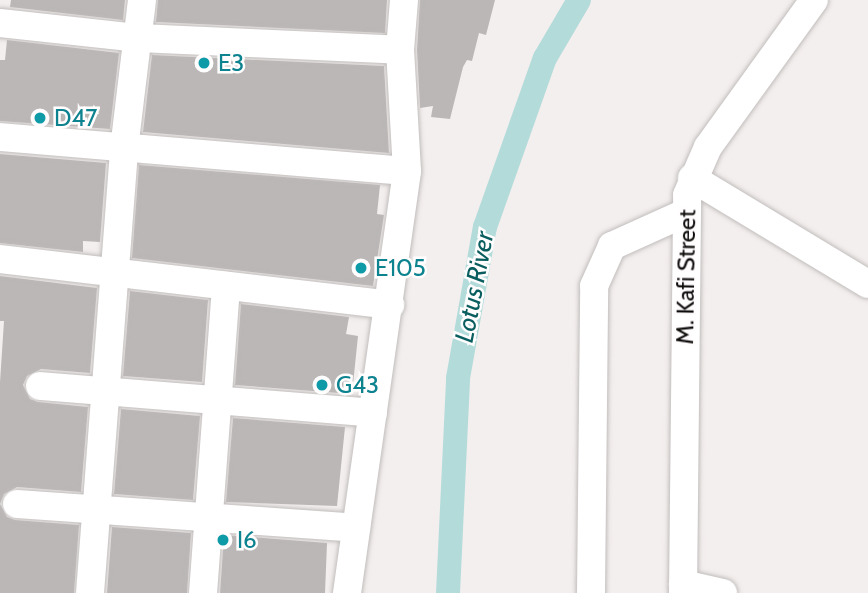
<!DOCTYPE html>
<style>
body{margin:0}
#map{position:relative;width:868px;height:593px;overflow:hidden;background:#f3efee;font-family:Cabin,sans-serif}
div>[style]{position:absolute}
.canal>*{height:24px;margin:-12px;padding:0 12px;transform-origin:12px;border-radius:12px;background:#b3dbda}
.building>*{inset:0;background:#bbb7b7}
.roads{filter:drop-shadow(0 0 2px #c1bdbc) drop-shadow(0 0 2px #c1bdbc)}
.street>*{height:28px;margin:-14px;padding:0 14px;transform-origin:14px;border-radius:14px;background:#fff}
.dots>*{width:19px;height:19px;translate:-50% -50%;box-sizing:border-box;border:4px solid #fffdfd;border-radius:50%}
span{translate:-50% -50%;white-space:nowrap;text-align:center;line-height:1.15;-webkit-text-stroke:5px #fffdfd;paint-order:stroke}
.culture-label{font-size:24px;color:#0d838f}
.left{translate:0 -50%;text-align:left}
.street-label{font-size:24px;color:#0d0c0b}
.water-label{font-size:26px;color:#0a5e5f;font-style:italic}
</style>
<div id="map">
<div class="canal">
<i style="left:448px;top:593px;width:215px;rotate:-87.3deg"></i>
<i style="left:458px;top:378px;width:153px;rotate:-79.9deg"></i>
<i style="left:485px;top:227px;width:179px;rotate:-70.5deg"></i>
<i style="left:545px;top:58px;width:67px;rotate:-59.6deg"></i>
</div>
<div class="building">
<i style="clip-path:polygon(11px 0,125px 0,123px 20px,10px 7px)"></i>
<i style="clip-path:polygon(158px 0,387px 0,385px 33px,156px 22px)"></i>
<i style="clip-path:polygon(420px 0,495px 0,486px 35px,479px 33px,472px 61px,467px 60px,463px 67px,450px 119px,431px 117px,433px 106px,420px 108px,417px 50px)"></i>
<i style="clip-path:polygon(7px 40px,119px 53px,110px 129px,0 121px,0 60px,5px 60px)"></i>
<i style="clip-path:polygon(152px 55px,384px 66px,389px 153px,143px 132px)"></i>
<i style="clip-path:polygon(0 154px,106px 163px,100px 242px,83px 241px,83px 252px,0 243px)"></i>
<i style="clip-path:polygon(139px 165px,380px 185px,377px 214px,384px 215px,373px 286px,132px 258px)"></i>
<i style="clip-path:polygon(0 276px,97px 288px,90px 373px,41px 369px,27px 376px,23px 385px,30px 399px,38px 402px,88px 407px,81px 492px,17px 487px,4px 494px,0 504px,7px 517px,15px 520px,79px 525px,74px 593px,0 593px,0 382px,4px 321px,0 321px)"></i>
<i style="clip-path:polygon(130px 291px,208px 300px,202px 382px,123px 376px)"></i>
<i style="clip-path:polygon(241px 304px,349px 317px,346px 334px,358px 336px,352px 394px,235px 385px)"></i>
<i style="clip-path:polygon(121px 409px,200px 416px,193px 500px,114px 494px)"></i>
<i style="clip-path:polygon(233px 418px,345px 427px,337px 506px,226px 502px)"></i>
<i style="clip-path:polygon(112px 527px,191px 533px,187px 593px,107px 593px)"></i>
<i style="clip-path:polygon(224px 535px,327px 543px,325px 593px,220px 593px)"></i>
</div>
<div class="roads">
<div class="street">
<i style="left:0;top:23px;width:140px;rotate:6.2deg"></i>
<i style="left:139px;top:38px;width:261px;rotate:2.6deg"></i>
<i style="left:0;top:137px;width:408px;rotate:4.8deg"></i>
<i style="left:692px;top:178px;width:205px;rotate:31.1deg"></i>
<i style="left:0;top:259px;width:393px;rotate:6.7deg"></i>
<i style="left:40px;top:386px;width:334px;rotate:4.6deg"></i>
<i style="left:17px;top:504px;width:340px;rotate:4deg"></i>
<i style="left:683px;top:584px;width:41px;rotate:12.7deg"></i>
<i style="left:90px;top:593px;width:445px;rotate:-85.6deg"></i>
<i style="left:124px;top:149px;width:150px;rotate:-83.1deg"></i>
<i style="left:203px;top:593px;width:308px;rotate:-85.7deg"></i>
<i style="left:347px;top:593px;width:426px;rotate:-81.9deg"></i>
<i style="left:407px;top:171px;width:121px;rotate:-93.3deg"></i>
<i style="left:400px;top:50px;width:50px;rotate:-85.4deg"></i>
<i style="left:591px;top:593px;width:307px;rotate:-89.4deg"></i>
<i style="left:594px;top:286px;width:44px;rotate:-65.8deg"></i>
<i style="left:612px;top:246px;width:80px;rotate:-24.3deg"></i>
<i style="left:683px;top:593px;width:398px;rotate:-89.4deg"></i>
<i style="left:687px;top:195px;width:52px;rotate:-66.4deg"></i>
<i style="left:708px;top:147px;width:181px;rotate:-54.2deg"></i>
</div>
</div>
<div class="dots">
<i style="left:204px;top:63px;background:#0f9aa8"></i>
<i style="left:40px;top:118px;background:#0f9aa8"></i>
<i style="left:361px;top:268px;background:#0f9aa8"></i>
<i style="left:322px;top:385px;background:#0f9aa8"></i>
<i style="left:223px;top:540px;background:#0f9aa8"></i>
</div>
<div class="culture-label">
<span class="left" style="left:218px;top:63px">E3</span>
<span class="left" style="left:54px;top:118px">D47</span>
<span class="left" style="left:375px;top:268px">E105</span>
<span class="left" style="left:336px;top:385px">G43</span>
<span class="left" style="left:237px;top:540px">I6</span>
</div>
<div class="street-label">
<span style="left:686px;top:277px;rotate:-89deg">M. Kafi Street</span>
</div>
<div class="water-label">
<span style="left:475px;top:287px;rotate:-79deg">Lotus River</span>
</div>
</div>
